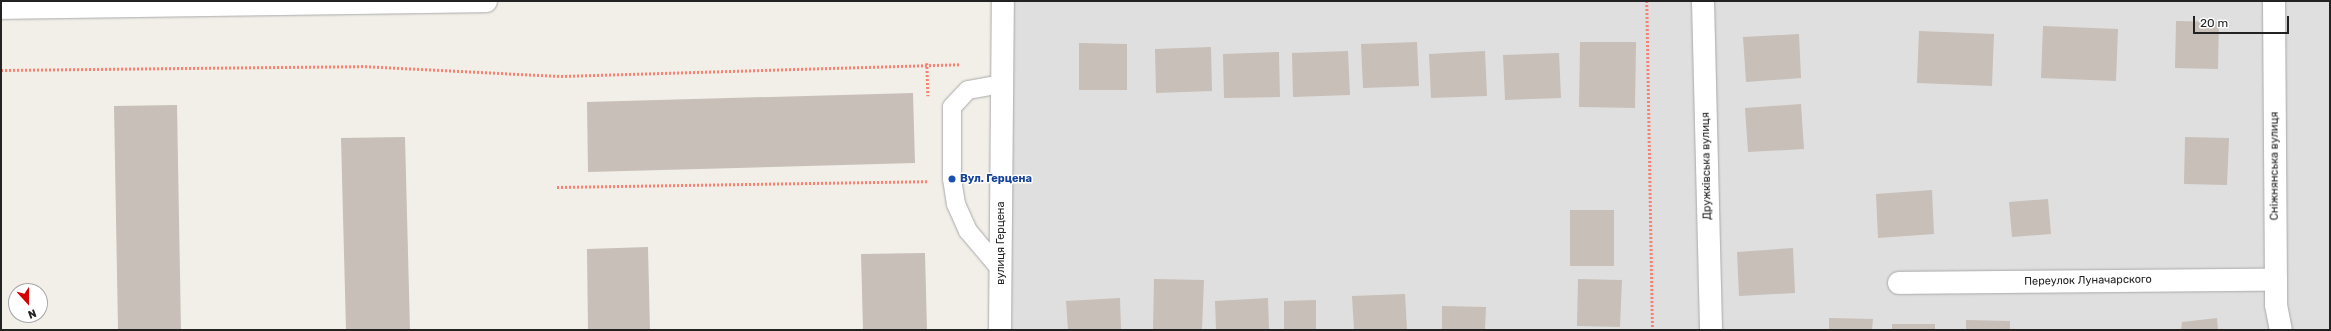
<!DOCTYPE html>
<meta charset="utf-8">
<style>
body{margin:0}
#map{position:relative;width:2331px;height:331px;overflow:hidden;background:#f2efe9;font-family:Rubik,sans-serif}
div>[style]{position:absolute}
.residential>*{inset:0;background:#e0dfdf}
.building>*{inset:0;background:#c7bfb8}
.path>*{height:2.5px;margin-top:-1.25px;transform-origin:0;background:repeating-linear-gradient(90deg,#fa8072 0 2px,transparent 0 4px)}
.roads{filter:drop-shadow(0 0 1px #a9a9a9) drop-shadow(0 0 1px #a9a9a9)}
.service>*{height:18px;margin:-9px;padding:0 9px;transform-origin:9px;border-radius:9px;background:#fff}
.minor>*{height:22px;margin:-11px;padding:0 11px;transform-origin:11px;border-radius:11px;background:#fff}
.dots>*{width:11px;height:11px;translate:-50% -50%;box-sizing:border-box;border:2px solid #fff;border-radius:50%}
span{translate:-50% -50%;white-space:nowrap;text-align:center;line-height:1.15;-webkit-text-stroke:3px #fff;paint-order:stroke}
.street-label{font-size:11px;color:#222}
.transit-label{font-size:11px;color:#164399;font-weight:700}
.left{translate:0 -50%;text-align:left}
.frame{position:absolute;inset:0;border:2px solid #222;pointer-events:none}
.north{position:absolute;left:8px;top:283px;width:40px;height:40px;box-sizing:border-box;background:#fff;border:1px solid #a7a7a7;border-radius:50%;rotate:159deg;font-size:11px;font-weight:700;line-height:16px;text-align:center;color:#222}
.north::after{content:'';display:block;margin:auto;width:14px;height:18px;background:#d40000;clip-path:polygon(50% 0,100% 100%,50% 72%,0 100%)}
.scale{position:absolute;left:2193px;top:16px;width:96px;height:18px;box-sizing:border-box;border:2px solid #222;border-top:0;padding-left:5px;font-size:12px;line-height:14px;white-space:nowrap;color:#222;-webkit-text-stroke:3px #fff;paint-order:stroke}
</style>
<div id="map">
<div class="residential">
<i style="clip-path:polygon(1000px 1px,2330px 1px,2330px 330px,1011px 330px)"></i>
</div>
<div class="building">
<i style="clip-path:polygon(2176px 21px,2219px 22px,2218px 69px,2175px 68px)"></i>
<i style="clip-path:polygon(2043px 26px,2118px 29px,2116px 81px,2041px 78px)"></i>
<i style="clip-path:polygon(1919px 31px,1994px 34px,1992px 86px,1917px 83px)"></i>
<i style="clip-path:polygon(1799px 34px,1801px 78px,1746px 82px,1743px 37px)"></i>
<i style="clip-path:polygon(1417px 42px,1419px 86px,1363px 88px,1361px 44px)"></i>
<i style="clip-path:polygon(1580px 42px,1636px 42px,1635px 108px,1579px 107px)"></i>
<i style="clip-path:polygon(1079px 43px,1127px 44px,1127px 90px,1079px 90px)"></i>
<i style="clip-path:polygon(1211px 47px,1212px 91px,1156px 93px,1155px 49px)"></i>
<i style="clip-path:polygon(1348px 51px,1350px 95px,1293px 97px,1292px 53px)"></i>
<i style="clip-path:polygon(1485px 51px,1487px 96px,1431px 98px,1429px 54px)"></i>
<i style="clip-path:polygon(1279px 52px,1280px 97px,1224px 98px,1223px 54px)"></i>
<i style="clip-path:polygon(1559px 53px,1561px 98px,1505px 100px,1503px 55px)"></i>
<i style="clip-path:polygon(913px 93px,915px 163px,588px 172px,587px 102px)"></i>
<i style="clip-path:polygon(1801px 104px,1804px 149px,1748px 152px,1745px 108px)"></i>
<i style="clip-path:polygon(177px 105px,181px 330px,118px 330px,114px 106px)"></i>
<i style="clip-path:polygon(405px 137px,410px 330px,346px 330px,341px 138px)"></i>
<i style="clip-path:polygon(2185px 137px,2229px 138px,2227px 185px,2184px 184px)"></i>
<i style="clip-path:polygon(1932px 190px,1934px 234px,1878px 238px,1876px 194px)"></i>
<i style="clip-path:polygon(2048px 199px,2051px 234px,2012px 237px,2009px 202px)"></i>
<i style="clip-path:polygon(1570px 210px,1614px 210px,1614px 266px,1570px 266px)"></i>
<i style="clip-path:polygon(648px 247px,650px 330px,588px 330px,587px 249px)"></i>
<i style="clip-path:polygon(1793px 248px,1795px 293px,1739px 296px,1737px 252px)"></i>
<i style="clip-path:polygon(925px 253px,927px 330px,863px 330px,861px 254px)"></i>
<i style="clip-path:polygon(1154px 279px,1204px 280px,1202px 330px,1153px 330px)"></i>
<i style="clip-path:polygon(1578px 279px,1622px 280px,1620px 327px,1577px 326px)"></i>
<i style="clip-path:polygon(1405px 294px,1407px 330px,1354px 330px,1352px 296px)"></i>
<i style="clip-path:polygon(1120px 298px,1121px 330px,1068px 330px,1066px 301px)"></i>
<i style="clip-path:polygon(1268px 298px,1269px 330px,1216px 330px,1215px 301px)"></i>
<i style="clip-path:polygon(1316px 300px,1316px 330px,1284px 330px,1284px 301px)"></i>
<i style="clip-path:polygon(1442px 306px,1486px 307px,1485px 330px,1442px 330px)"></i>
<i style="clip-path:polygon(1829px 318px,1873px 319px,1872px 330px,1829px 330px)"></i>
<i style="clip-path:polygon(2217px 318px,2218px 330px,2181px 330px,2182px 322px)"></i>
<i style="clip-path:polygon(1966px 320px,2010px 321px,2010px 330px,1966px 330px)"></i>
<i style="clip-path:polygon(1892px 324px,1935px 324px,1935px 330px,1892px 330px)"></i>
</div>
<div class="path">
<i style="left:1647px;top:1px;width:329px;rotate:89deg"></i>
<i style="left:927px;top:63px;width:33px;rotate:88deg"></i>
<i style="left:1px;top:70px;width:360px;rotate:-0.6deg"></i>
<i style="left:361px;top:66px;width:200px;rotate:2.9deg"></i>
<i style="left:561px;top:76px;width:400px;rotate:-1.7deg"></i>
<i style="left:557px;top:187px;width:370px;rotate:-0.9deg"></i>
</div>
<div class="roads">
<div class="service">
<i style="left:1001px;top:270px;width:51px;rotate:-130.2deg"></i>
<i style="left:968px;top:231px;width:30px;rotate:-114deg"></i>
<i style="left:956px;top:204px;width:25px;rotate:-99deg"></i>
<i style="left:952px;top:179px;width:72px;rotate:-90deg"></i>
<i style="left:952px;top:107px;width:23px;rotate:-47deg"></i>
<i style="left:968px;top:90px;width:35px;rotate:-10deg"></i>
</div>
<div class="minor">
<i style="left:1703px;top:1px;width:329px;rotate:88.6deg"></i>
<i style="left:2274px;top:1px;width:304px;rotate:89.6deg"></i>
<i style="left:2276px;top:305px;width:25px;rotate:79deg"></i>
<i style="left:1px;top:8px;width:485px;rotate:-0.8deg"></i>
<i style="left:1899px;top:283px;width:377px;rotate:-0.5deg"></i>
<i style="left:1000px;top:330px;width:329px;rotate:-89.5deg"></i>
</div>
</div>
<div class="dots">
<i style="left:952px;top:179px;background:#1a4fb4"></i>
</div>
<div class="street-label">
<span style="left:1707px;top:166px;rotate:-91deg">Дружківська вулиця</span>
<span style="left:2275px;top:166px;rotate:-90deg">Сніжнянська вулиця</span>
<span style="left:1001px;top:243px;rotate:-90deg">вулиця Герцена</span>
<span style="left:2088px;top:281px;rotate:-1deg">Переулок Луначарского</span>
</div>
<div class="transit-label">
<span class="left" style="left:960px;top:179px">Вул. Герцена</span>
</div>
<div class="frame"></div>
<div class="north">N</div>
<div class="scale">20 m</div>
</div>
